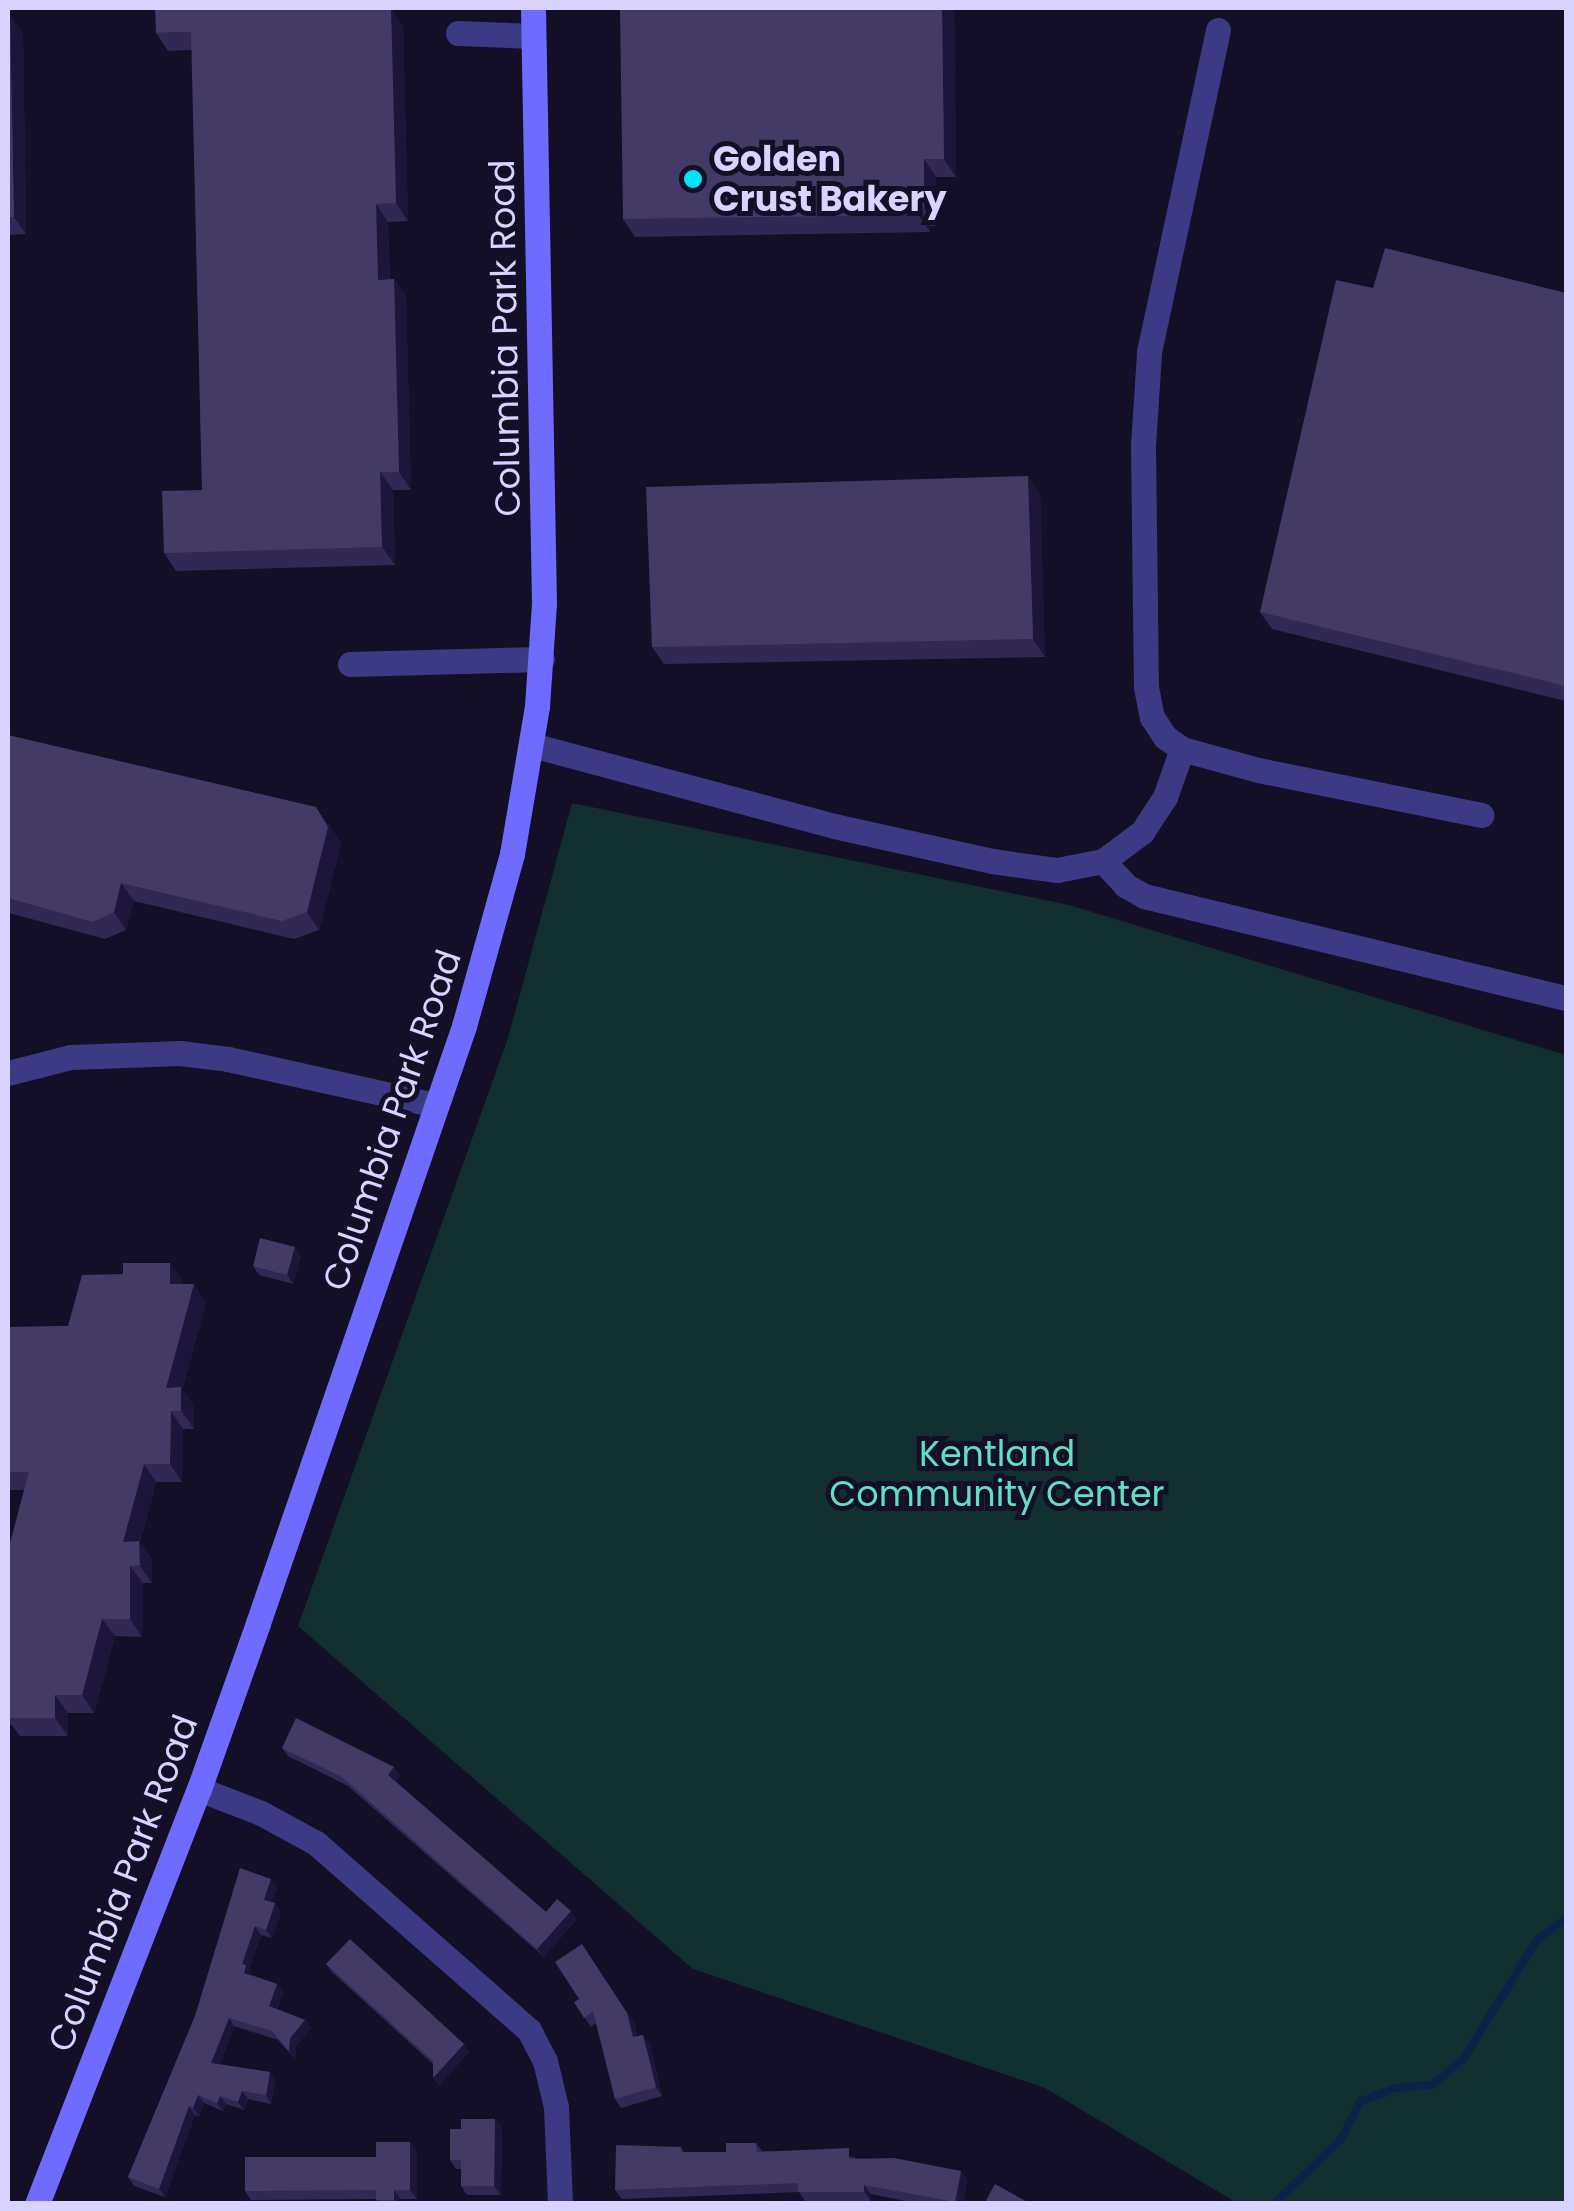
<!DOCTYPE html>
<style>
body{margin:0}
#map{position:relative;width:1574px;height:2211px;overflow:hidden;background:#130f26;font-family:Poppins,sans-serif}
div>[style]{position:absolute}
.green>*{inset:0;background:#12302f}
.stream>*{height:8px;margin:-4px;padding:0 4px;transform-origin:4px;border-radius:4px;background:#0c2248}
.street>*{height:25px;margin:-12.5px;padding:0 12.5px;transform-origin:12.5px;border-radius:12.5px;background:#3d3a85}
.secondary>*{height:25px;margin:-12.5px;padding:0 12.5px;transform-origin:12.5px;border-radius:12.5px;background:#6f6bff}
.wall>*{inset:0;background:#312854}
.shaded-wall>*{inset:0;background:#1d163a}
.building>*{inset:0;background:#433a66}
.dots>*{width:28px;height:28px;translate:-50% -50%;box-sizing:border-box;border:5px solid #130f26;border-radius:50%}
span{translate:-50% -50%;white-space:nowrap;text-align:center;line-height:1.15;-webkit-text-stroke:10px #130f26;paint-order:stroke}
.poi-label{font-size:35px;color:#d9d4ff;font-weight:700}
.left{translate:0 -50%;text-align:left}
.street-label{font-size:35px;color:#d9d4ff}
.park-label{font-size:35px;color:#5fe0c0}
.frame{position:absolute;inset:0;border:10px solid #d9d4ff;pointer-events:none}
</style>
<div id="map">
<div class="green">
<i style="clip-path:polygon(572px 803px,1069px 905px,1566px 1055px,1566px 2203px,1237px 2203px,1045px 2088px,693px 1969px,298px 1626px,508px 1038px)"></i>
</div>
<div class="stream">
<i style="left:1274px;top:2204px;width:93px;rotate:-44.1deg"></i>
<i style="left:1341px;top:2139px;width:42px;rotate:-62.8deg"></i>
<i style="left:1360px;top:2102px;width:38px;rotate:-22deg"></i>
<i style="left:1395px;top:2088px;width:37px;rotate:-5deg"></i>
<i style="left:1432px;top:2085px;width:42px;rotate:-40.2deg"></i>
<i style="left:1464px;top:2058px;width:139px;rotate:-58.3deg"></i>
<i style="left:1537px;top:1940px;width:36px;rotate:-37deg"></i>
</div>
<div class="street">
<i style="left:1218px;top:30px;width:330px;rotate:102.1deg"></i>
<i style="left:1149px;top:353px;width:92px;rotate:93.7deg"></i>
<i style="left:1143px;top:445px;width:242px;rotate:89.3deg"></i>
<i style="left:1146px;top:687px;width:31px;rotate:79deg"></i>
<i style="left:1152px;top:717px;width:24px;rotate:57deg"></i>
<i style="left:1165px;top:737px;width:21px;rotate:35deg"></i>
<i style="left:1182px;top:749px;width:79px;rotate:15.4deg"></i>
<i style="left:1258px;top:770px;width:228px;rotate:11.4deg"></i>
<i style="left:458px;top:33px;width:75px;rotate:2.3deg"></i>
<i style="left:350px;top:664px;width:192px;rotate:-1.5deg"></i>
<i style="left:532px;top:745px;width:313px;rotate:15deg"></i>
<i style="left:834px;top:826px;width:162px;rotate:12.5deg"></i>
<i style="left:992px;top:861px;width:66px;rotate:7.9deg"></i>
<i style="left:1057px;top:870px;width:47px;rotate:-11.1deg"></i>
<i style="left:1103px;top:861px;width:49px;rotate:-36.6deg"></i>
<i style="left:1142px;top:832px;width:42px;rotate:-56.7deg"></i>
<i style="left:1165px;top:797px;width:51px;rotate:-70.5deg"></i>
<i style="left:1103px;top:861px;width:33px;rotate:47deg"></i>
<i style="left:1125px;top:885px;width:22px;rotate:30deg"></i>
<i style="left:1144px;top:896px;width:434px;rotate:13.6deg"></i>
<i style="left:8px;top:1073px;width:65px;rotate:-14.3deg"></i>
<i style="left:71px;top:1057px;width:109px;rotate:-2.1deg"></i>
<i style="left:180px;top:1053px;width:48px;rotate:7.1deg"></i>
<i style="left:228px;top:1059px;width:213px;rotate:12.5deg"></i>
<i style="left:199px;top:1789px;width:66px;rotate:21.2deg"></i>
<i style="left:261px;top:1813px;width:63px;rotate:28.6deg"></i>
<i style="left:316px;top:1843px;width:283px;rotate:41.3deg"></i>
<i style="left:529px;top:2030px;width:35px;rotate:63deg"></i>
<i style="left:545px;top:2061px;width:47px;rotate:76.6deg"></i>
<i style="left:556px;top:2107px;width:97px;rotate:87.6deg"></i>
</div>
<div class="secondary">
<i style="left:37px;top:2204px;width:445px;rotate:-68.7deg"></i>
<i style="left:199px;top:1789px;width:176px;rotate:-70.4deg"></i>
<i style="left:258px;top:1623px;width:632px;rotate:-70.96deg"></i>
<i style="left:464px;top:1026px;width:179px;rotate:-74.4deg"></i>
<i style="left:512px;top:854px;width:150px;rotate:-80.4deg"></i>
<i style="left:537px;top:706px;width:103px;rotate:-86.1deg"></i>
<i style="left:544px;top:603px;width:595px;rotate:-91.06deg"></i>
</div>
<div class="wall">
<i style="clip-path:polygon(954px 8px,956px 177px,936px 177px,936px 226px,930px 226px,930px 232px,635px 237px,623px 219px)"></i>
<i style="clip-path:polygon(8px 15px,23px 33px,26px 234px,8px 235px)"></i>
<i style="clip-path:polygon(403px 25px,408px 221px,388px 222px,390px 279px,394px 279px,406px 297px,411px 490px,393px 490px,395px 565px,176px 571px,164px 553px,202px 490px,192px 50px,168px 51px,156px 33px)"></i>
<i style="clip-path:polygon(1373px 288px,1566px 293px,1566px 701px,1272px 629px,1260px 612px)"></i>
<i style="clip-path:polygon(1040px 494px,1045px 657px,664px 664px,652px 647px)"></i>
<i style="clip-path:polygon(8px 735px,328px 824px,341px 844px,319px 930px,294px 939px,134px 901px,126px 930px,105px 939px,9px 913px,8px 920px)"></i>
<i style="clip-path:polygon(301px 1256px,293px 1284px,259px 1275px,253px 1266px)"></i>
<i style="clip-path:polygon(183px 1281px,183px 1284px,206px 1302px,182px 1390px,193px 1405px,194px 1429px,183px 1429px,182px 1482px,156px 1482px,140px 1543px,152px 1559px,152px 1583px,143px 1583px,142px 1637px,115px 1636px,94px 1713px,68px 1713px,68px 1736px,20px 1736px,12px 1725px,8px 1725px,8px 1551px,24px 1490px,8px 1490px,8px 1327px,68px 1326px)"></i>
<i style="clip-path:polygon(282px 1748px,394px 1767px,400px 1776px,396px 1782px,546px 1912px,577px 1919px,544px 1957px,348px 1786px,288px 1756px)"></i>
<i style="clip-path:polygon(277px 1887px,272px 1902px,275px 1903px,281px 1912px,272px 1938px,261px 1935px,249px 1969px,252px 1975px,277px 1984px,283px 1992px,277px 2009px,305px 2020px,311px 2028px,296px 2046px,295px 2059px,278px 2040px,234px 2026px,220px 2064px,275px 2080px,271px 2104px,248px 2099px,244px 2110px,226px 2104px,223px 2111px,204px 2103px,199px 2116px,195px 2115px,165px 2197px,134px 2186px,128px 2177px,195px 2016px)"></i>
<i style="clip-path:polygon(326px 1964px,469px 2052px,439px 2086px,433px 2064px,332px 1972px)"></i>
<i style="clip-path:polygon(574px 2002px,634px 2022px,637px 2036px,650px 2044px,662px 2096px,621px 2108px,615px 2099px,596px 2023px,591px 2027px)"></i>
<i style="clip-path:polygon(502px 2128px,501px 2195px,467px 2195px,461px 2186px,461px 2169px,456px 2169px,450px 2160px)"></i>
<i style="clip-path:polygon(410px 2142px,417px 2151px,417px 2199px,401px 2199px,401px 2204px,379px 2204px,376px 2199px,251px 2200px,245px 2191px,376px 2157px)"></i>
<i style="clip-path:polygon(756px 2143px,762px 2151px,855px 2157px,855px 2158px,961px 2171px,967px 2180px,963px 2204px,920px 2204px,871px 2194px,871px 2201px,805px 2201px,799px 2192px,622px 2199px,615px 2190px,681px 2147px,684px 2152px,726px 2152px)"></i>
</div>
<div class="shaded-wall">
<i style="clip-path:polygon(391px 8px,403px 25px,408px 221px,396px 203px)"></i>
<i style="clip-path:polygon(942px 8px,954px 8px,956px 177px,944px 159px)"></i>
<i style="clip-path:polygon(10px 15px,23px 33px,26px 234px,14px 217px)"></i>
<i style="clip-path:polygon(924px 159px,936px 177px,936px 226px,924px 208px)"></i>
<i style="clip-path:polygon(376px 204px,388px 222px,390px 298px,378px 280px)"></i>
<i style="clip-path:polygon(918px 208px,930px 226px,930px 232px,918px 215px)"></i>
<i style="clip-path:polygon(394px 279px,406px 297px,411px 490px,399px 472px)"></i>
<i style="clip-path:polygon(380px 472px,393px 490px,395px 565px,382px 547px)"></i>
<i style="clip-path:polygon(1028px 476px,1040px 494px,1045px 657px,1033px 639px)"></i>
<i style="clip-path:polygon(316px 807px,341px 844px,319px 930px,307px 912px)"></i>
<i style="clip-path:polygon(121px 883px,134px 901px,126px 930px,114px 912px)"></i>
<i style="clip-path:polygon(295px 1247px,301px 1256px,293px 1284px,287px 1275px)"></i>
<i style="clip-path:polygon(170px 1263px,183px 1281px,183px 1302px,170px 1284px)"></i>
<i style="clip-path:polygon(194px 1284px,206px 1302px,182px 1390px,193px 1405px,194px 1429px,166px 1388px)"></i>
<i style="clip-path:polygon(171px 1411px,183px 1429px,182px 1482px,170px 1464px)"></i>
<i style="clip-path:polygon(144px 1464px,156px 1482px,140px 1543px,152px 1559px,152px 1583px,123px 1542px)"></i>
<i style="clip-path:polygon(130px 1566px,143px 1583px,142px 1637px,130px 1619px)"></i>
<i style="clip-path:polygon(102px 1619px,115px 1636px,94px 1713px,82px 1695px)"></i>
<i style="clip-path:polygon(55px 1695px,68px 1713px,68px 1736px,55px 1718px)"></i>
<i style="clip-path:polygon(394px 1767px,400px 1776px,394px 1784px,388px 1775px)"></i>
<i style="clip-path:polygon(271px 1879px,277px 1887px,270px 1908px,264px 1900px)"></i>
<i style="clip-path:polygon(275px 1903px,281px 1912px,272px 1938px,266px 1930px)"></i>
<i style="clip-path:polygon(571px 1911px,577px 1919px,544px 1957px,537px 1949px)"></i>
<i style="clip-path:polygon(255px 1926px,261px 1935px,249px 1969px,252px 1974px,250px 1981px,244px 1973px,242px 1964px)"></i>
<i style="clip-path:polygon(582px 1944px,634px 2022px,640px 2046px,633px 2037px)"></i>
<i style="clip-path:polygon(277px 1984px,283px 1992px,275px 2014px,269px 2006px)"></i>
<i style="clip-path:polygon(229px 2018px,234px 2026px,217px 2071px,211px 2063px)"></i>
<i style="clip-path:polygon(305px 2020px,311px 2028px,296px 2046px,295px 2059px,289px 2051px,290px 2038px)"></i>
<i style="clip-path:polygon(643px 2035px,650px 2044px,662px 2096px,656px 2087px)"></i>
<i style="clip-path:polygon(464px 2044px,469px 2052px,439px 2086px,433px 2078px)"></i>
<i style="clip-path:polygon(270px 2072px,275px 2080px,271px 2104px,266px 2095px)"></i>
<i style="clip-path:polygon(242px 2091px,248px 2099px,244px 2110px,238px 2102px)"></i>
<i style="clip-path:polygon(198px 2095px,204px 2103px,199px 2116px,193px 2108px)"></i>
<i style="clip-path:polygon(220px 2096px,226px 2104px,223px 2111px,217px 2103px)"></i>
<i style="clip-path:polygon(189px 2106px,195px 2115px,165px 2197px,159px 2189px)"></i>
<i style="clip-path:polygon(495px 2119px,502px 2128px,501px 2195px,494px 2186px)"></i>
<i style="clip-path:polygon(410px 2142px,417px 2151px,417px 2199px,410px 2190px)"></i>
<i style="clip-path:polygon(961px 2171px,967px 2180px,963px 2204px,955px 2204px)"></i>
<i style="clip-path:polygon(864px 2185px,871px 2194px,871px 2201px,864px 2192px)"></i>
<i style="clip-path:polygon(394px 2190px,401px 2199px,401px 2204px,397px 2204px,394px 2200px)"></i>
</div>
<div class="building">
<i style="clip-path:polygon(155px 8px,391px 8px,396px 203px,376px 204px,378px 280px,394px 279px,399px 472px,380px 472px,382px 547px,164px 553px,162px 491px,202px 490px,191px 32px,156px 33px)"></i>
<i style="clip-path:polygon(620px 8px,942px 8px,944px 159px,924px 159px,924px 208px,918px 208px,918px 215px,623px 219px)"></i>
<i style="clip-path:polygon(8px 15px,10px 15px,14px 217px,8px 217px)"></i>
<i style="clip-path:polygon(1385px 248px,1566px 293px,1566px 686px,1260px 612px,1336px 280px,1373px 288px)"></i>
<i style="clip-path:polygon(1028px 476px,1033px 639px,652px 647px,646px 487px)"></i>
<i style="clip-path:polygon(8px 735px,316px 807px,328px 827px,307px 912px,282px 921px,121px 883px,114px 912px,93px 922px,8px 898px)"></i>
<i style="clip-path:polygon(260px 1238px,295px 1247px,287px 1275px,253px 1266px)"></i>
<i style="clip-path:polygon(123px 1263px,170px 1263px,170px 1284px,194px 1284px,166px 1388px,181px 1387px,181px 1411px,171px 1411px,170px 1464px,144px 1464px,123px 1542px,139px 1541px,140px 1565px,130px 1566px,130px 1619px,102px 1619px,82px 1695px,55px 1695px,55px 1718px,8px 1718px,8px 1551px,29px 1472px,8px 1472px,8px 1327px,68px 1326px,82px 1275px,123px 1274px)"></i>
<i style="clip-path:polygon(296px 1718px,394px 1767px,388px 1775px,546px 1912px,557px 1899px,571px 1911px,537px 1949px,342px 1777px,282px 1748px)"></i>
<i style="clip-path:polygon(240px 1868px,271px 1879px,264px 1900px,275px 1903px,266px 1930px,255px 1926px,242px 1964px,246px 1965px,244px 1973px,277px 1984px,269px 2006px,305px 2020px,290px 2038px,289px 2051px,272px 2031px,229px 2018px,211px 2063px,270px 2072px,266px 2095px,242px 2091px,238px 2102px,220px 2096px,217px 2103px,198px 2095px,193px 2108px,189px 2106px,159px 2189px,128px 2177px,195px 2016px)"></i>
<i style="clip-path:polygon(350px 1939px,464px 2044px,433px 2078px,433px 2061px,326px 1964px)"></i>
<i style="clip-path:polygon(582px 1944px,627px 2013px,633px 2037px,643px 2035px,656px 2087px,615px 2099px,593px 2011px,584px 2018px,574px 2002px,579px 1999px,555px 1962px)"></i>
<i style="clip-path:polygon(461px 2119px,495px 2119px,494px 2186px,461px 2186px,461px 2160px,450px 2160px,450px 2129px,461px 2129px)"></i>
<i style="clip-path:polygon(376px 2142px,410px 2142px,410px 2190px,394px 2190px,394px 2200px,376px 2200px,376px 2190px,245px 2191px,245px 2157px,376px 2157px)"></i>
<i style="clip-path:polygon(726px 2143px,756px 2143px,757px 2152px,849px 2148px,849px 2159px,894px 2158px,961px 2171px,955px 2202px,864px 2185px,864px 2192px,798px 2192px,798px 2183px,615px 2190px,616px 2145px,681px 2147px,681px 2152px,726px 2152px)"></i>
<i style="clip-path:polygon(995px 2184px,1031px 2204px,984px 2204px)"></i>
</div>
<div class="dots">
<i style="left:693px;top:179px;background:#00e5ff"></i>
</div>
<div class="poi-label">
<span class="left" style="left:713px;top:179px">Golden<br>Crust Bakery</span>
</div>
<div class="street-label">
<span style="left:505px;top:338px;rotate:-91deg">Columbia Park Road</span>
<span style="left:392px;top:1120px;rotate:-71deg">Columbia Park Road</span>
<span style="left:123px;top:1883px;rotate:-69deg">Columbia Park Road</span>
</div>
<div class="park-label">
<span style="left:997px;top:1474px">Kentland<br>Community Center</span>
</div>
<div class="frame"></div>
</div>
